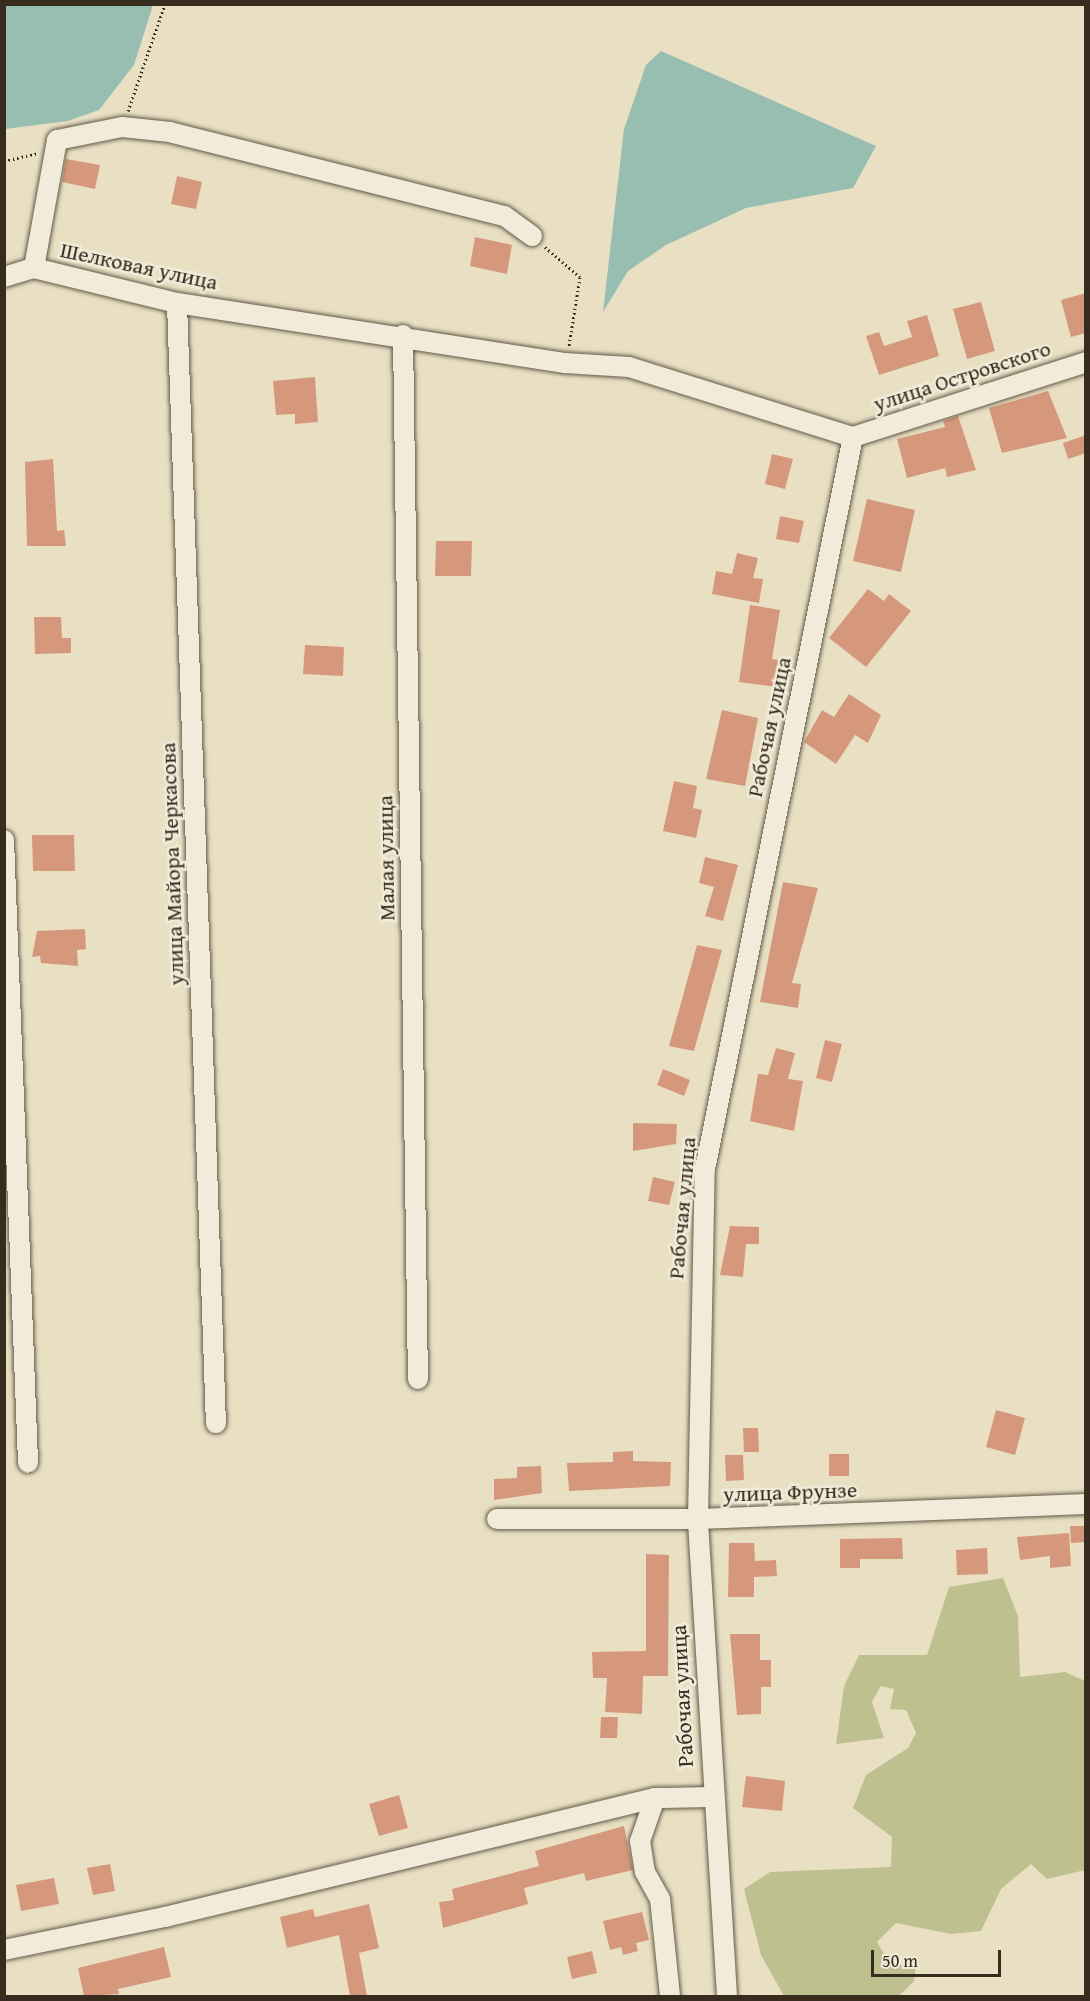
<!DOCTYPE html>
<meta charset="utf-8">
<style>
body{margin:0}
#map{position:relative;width:1090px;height:2001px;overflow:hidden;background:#e9e0c4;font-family:"Gentium Book Plus",serif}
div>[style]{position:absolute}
.green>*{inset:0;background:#bfc08f}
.water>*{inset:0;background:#98bdb1}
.building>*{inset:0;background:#d6987c}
.path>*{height:3px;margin-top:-1.5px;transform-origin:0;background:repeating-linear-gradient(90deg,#382c1e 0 1.5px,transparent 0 4.5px)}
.roads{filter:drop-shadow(0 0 2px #645948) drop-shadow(0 0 2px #645948)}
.minor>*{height:20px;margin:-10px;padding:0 10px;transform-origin:10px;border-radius:10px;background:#f1ebd9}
span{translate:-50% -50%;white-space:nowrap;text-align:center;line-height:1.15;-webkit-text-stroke:5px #f1ebd9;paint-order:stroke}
.street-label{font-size:22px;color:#382c1e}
.frame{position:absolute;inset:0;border:6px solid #382c1e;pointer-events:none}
.scale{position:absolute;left:871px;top:1950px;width:130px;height:27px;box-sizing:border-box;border:3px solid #382c1e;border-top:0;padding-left:8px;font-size:18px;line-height:21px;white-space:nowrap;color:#382c1e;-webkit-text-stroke:4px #f1ebd9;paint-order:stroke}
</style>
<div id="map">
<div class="green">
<i style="clip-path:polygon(1003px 1578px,1018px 1616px,1020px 1677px,1065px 1672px,1085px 1681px,1085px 1870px,1047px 1879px,1031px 1864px,1001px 1889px,981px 1931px,951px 1934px,896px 1923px,877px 1942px,891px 1965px,916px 1964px,914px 1981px,899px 1996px,784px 1996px,761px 1955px,744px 1889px,770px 1872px,891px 1867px,892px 1837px,853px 1808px,866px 1775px,908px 1748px,916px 1733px,906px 1710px,890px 1709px,894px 1689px,881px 1686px,872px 1702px,884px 1738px,836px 1744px,844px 1686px,859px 1655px,927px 1655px,949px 1587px)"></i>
</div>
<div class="water">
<i style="clip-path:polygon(4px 5px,5px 4px,153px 5px,134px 65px,99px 110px,68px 121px,5px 129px)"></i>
<i style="clip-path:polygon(661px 51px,876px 146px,853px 188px,746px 208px,666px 245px,628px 271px,603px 312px,624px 129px,646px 65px)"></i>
</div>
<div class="building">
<i style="clip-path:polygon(66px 159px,100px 165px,95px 189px,62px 182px)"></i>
<i style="clip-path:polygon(177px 176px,202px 182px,196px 209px,171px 204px)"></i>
<i style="clip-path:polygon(475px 237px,512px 245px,507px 274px,470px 266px)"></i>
<i style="clip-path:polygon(1086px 293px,1086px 333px,1071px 337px,1061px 300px)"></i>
<i style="clip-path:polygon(981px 302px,995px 351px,967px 359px,953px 309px)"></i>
<i style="clip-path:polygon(927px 315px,939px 356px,879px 375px,866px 336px,879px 332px,884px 346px,912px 337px,907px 321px)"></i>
<i style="clip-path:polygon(315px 377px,318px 422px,295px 424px,295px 414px,276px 415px,273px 381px)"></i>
<i style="clip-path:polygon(1048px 391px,1067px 438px,1002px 453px,989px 408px)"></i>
<i style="clip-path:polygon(958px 416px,976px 470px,947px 477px,945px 468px,907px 478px,897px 439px,945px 427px,943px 421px)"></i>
<i style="clip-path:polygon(1086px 435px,1086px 453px,1068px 459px,1063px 443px)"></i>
<i style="clip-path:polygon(772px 454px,793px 459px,785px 489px,765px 484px)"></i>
<i style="clip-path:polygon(53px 459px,57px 531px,64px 530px,66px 546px,27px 546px,25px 462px)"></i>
<i style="clip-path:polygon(867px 499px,915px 510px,901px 572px,853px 561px)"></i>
<i style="clip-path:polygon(780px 516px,804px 521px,799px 543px,776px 539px)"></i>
<i style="clip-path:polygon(436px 541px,472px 541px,471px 576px,435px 576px)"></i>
<i style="clip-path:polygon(737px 553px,758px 558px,753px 578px,763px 579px,759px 603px,712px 594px,716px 571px,732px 574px)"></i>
<i style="clip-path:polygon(868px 589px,884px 601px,889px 594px,911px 611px,866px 667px,829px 638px)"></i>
<i style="clip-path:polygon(750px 605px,780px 610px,772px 659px,780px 660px,777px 687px,739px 682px)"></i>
<i style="clip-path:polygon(34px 617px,61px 617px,62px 638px,71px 638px,71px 653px,35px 654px)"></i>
<i style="clip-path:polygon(305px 645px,344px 647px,343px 676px,303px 674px)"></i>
<i style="clip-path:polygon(849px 694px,881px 715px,868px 743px,855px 735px,836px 764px,804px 742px,822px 710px,834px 717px)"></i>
<i style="clip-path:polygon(722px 710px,758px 718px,745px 786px,706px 779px)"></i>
<i style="clip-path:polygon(674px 781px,697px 786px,693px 808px,702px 810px,696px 838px,663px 831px)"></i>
<i style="clip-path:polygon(32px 835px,74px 835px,75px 871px,33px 871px)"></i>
<i style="clip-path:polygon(705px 857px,738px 865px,723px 921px,705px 916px,714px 887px,699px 883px)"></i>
<i style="clip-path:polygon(783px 882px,818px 888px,792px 983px,801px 984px,798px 1008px,760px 1002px)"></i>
<i style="clip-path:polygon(85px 929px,86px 949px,77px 950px,78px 966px,41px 963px,40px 956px,32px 957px,37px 931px)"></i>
<i style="clip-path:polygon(697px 945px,722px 950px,694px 1051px,669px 1046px)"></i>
<i style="clip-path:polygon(825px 1040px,842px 1044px,832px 1082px,816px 1078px)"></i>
<i style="clip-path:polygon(776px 1048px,795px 1053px,788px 1079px,803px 1081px,794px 1131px,750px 1121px,758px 1074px,768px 1075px)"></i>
<i style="clip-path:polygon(663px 1069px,690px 1080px,684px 1096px,657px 1085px)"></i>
<i style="clip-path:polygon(633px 1123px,677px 1124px,676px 1144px,633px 1151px)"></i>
<i style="clip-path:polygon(653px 1177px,675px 1182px,669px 1205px,648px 1201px)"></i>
<i style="clip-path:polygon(730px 1226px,759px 1227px,759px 1244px,746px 1244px,743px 1277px,720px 1275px)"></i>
<i style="clip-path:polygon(996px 1410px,1025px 1418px,1015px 1455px,986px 1447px)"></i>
<i style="clip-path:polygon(743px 1428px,758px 1428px,759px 1452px,744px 1452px)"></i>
<i style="clip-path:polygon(633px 1451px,633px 1461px,671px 1462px,670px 1486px,569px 1491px,567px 1463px,613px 1462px,613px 1452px)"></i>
<i style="clip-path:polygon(829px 1454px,849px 1454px,849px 1476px,829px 1476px)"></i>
<i style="clip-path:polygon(725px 1455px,743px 1455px,744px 1480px,726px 1481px)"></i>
<i style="clip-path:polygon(541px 1466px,542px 1493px,494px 1500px,494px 1479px,517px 1478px,517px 1467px)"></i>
<i style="clip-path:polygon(1070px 1526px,1086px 1526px,1086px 1542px,1071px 1543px)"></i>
<i style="clip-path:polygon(1069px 1533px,1071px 1566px,1050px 1568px,1050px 1556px,1020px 1560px,1017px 1537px)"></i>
<i style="clip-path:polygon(902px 1538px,903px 1559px,860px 1559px,860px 1568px,840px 1568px,840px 1539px)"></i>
<i style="clip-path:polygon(729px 1543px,754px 1543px,755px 1561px,776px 1560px,777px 1576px,754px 1577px,754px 1597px,728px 1597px)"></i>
<i style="clip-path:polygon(987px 1548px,988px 1574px,957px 1575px,956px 1550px)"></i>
<i style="clip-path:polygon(646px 1554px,669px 1555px,668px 1676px,643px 1676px,642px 1714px,605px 1712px,607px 1678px,593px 1678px,592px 1652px,646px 1651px)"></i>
<i style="clip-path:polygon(730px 1634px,760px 1634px,760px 1660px,771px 1660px,771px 1687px,761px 1687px,761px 1714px,737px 1715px)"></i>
<i style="clip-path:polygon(601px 1717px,618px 1717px,617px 1738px,600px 1738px)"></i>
<i style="clip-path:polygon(746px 1776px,785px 1781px,782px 1811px,742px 1807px)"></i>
<i style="clip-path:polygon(399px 1795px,408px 1828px,379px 1836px,369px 1804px)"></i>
<i style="clip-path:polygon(624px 1826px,633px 1870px,586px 1881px,584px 1873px,524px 1888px,528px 1904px,443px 1928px,439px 1902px,454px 1900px,452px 1889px,539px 1866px,535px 1851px)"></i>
<i style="clip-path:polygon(110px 1864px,115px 1891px,93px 1895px,87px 1868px)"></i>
<i style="clip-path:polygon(54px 1878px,59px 1904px,21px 1911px,16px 1885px)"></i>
<i style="clip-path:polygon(369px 1904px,379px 1948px,359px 1953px,367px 1996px,350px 1996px,339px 1935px,287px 1948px,280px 1917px,313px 1909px,315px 1917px)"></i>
<i style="clip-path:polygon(642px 1912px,649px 1940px,636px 1943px,638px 1951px,623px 1955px,621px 1947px,610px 1950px,603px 1921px)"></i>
<i style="clip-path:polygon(164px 1947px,171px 1977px,118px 1989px,119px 1994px,84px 1996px,78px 1968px)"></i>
<i style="clip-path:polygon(592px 1951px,597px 1973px,572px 1979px,567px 1957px)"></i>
</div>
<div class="path">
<i style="left:128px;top:111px;width:113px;rotate:-70.9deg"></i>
<i style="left:4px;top:161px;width:35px;rotate:-13deg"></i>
<i style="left:545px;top:247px;width:46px;rotate:40.6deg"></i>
<i style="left:580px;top:277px;width:70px;rotate:99.1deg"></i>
</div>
<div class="roads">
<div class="minor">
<i style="left:532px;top:236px;width:34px;rotate:-144deg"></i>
<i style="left:504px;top:216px;width:344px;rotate:-165.9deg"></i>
<i style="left:170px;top:132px;width:48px;rotate:-174.1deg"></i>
<i style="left:122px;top:127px;width:66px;rotate:168.7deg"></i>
<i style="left:57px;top:140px;width:130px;rotate:100.2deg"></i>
<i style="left:34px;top:268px;width:147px;rotate:13.8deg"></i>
<i style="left:177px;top:303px;width:393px;rotate:8.8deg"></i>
<i style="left:565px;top:363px;width:64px;rotate:3.6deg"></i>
<i style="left:629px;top:367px;width:235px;rotate:17.4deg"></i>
<i style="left:4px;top:277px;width:31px;rotate:-17deg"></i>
<i style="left:177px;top:303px;width:1121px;rotate:88.01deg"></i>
<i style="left:403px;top:335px;width:1044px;rotate:89.18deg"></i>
<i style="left:853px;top:437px;width:245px;rotate:-17.8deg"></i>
<i style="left:4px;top:840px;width:623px;rotate:87.79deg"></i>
<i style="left:497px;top:1519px;width:201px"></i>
<i style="left:698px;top:1519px;width:388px;rotate:-2.2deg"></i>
<i style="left:655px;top:1798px;width:46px;rotate:109.2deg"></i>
<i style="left:640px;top:1841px;width:31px;rotate:81deg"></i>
<i style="left:645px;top:1872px;width:31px;rotate:61deg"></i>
<i style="left:660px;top:1899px;width:98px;rotate:84.1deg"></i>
<i style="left:4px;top:1950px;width:164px;rotate:-11.6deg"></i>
<i style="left:165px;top:1917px;width:504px;rotate:-13.65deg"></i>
<i style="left:655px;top:1798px;width:56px;rotate:-1deg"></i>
<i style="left:727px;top:1996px;width:478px;rotate:-93.5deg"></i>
<i style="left:698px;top:1519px;width:350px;rotate:-88.9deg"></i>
<i style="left:705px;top:1169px;width:747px;rotate:-78.57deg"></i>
</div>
</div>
<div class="street-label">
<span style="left:139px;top:266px;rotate:12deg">Шелковая улица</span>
<span style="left:962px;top:376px;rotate:-18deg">улица Островского</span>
<span style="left:769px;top:727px;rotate:-78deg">Рабочая улица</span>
<span style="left:386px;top:858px;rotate:-91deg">Малая улица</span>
<span style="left:172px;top:864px;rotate:-92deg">улица Майора Черкасова</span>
<span style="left:682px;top:1208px;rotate:-85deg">Рабочая улица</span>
<span style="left:790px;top:1492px;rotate:-2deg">улица Фрунзе</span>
<span style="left:682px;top:1696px;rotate:-93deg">Рабочая улица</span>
</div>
<div class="frame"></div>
<div class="scale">50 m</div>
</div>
